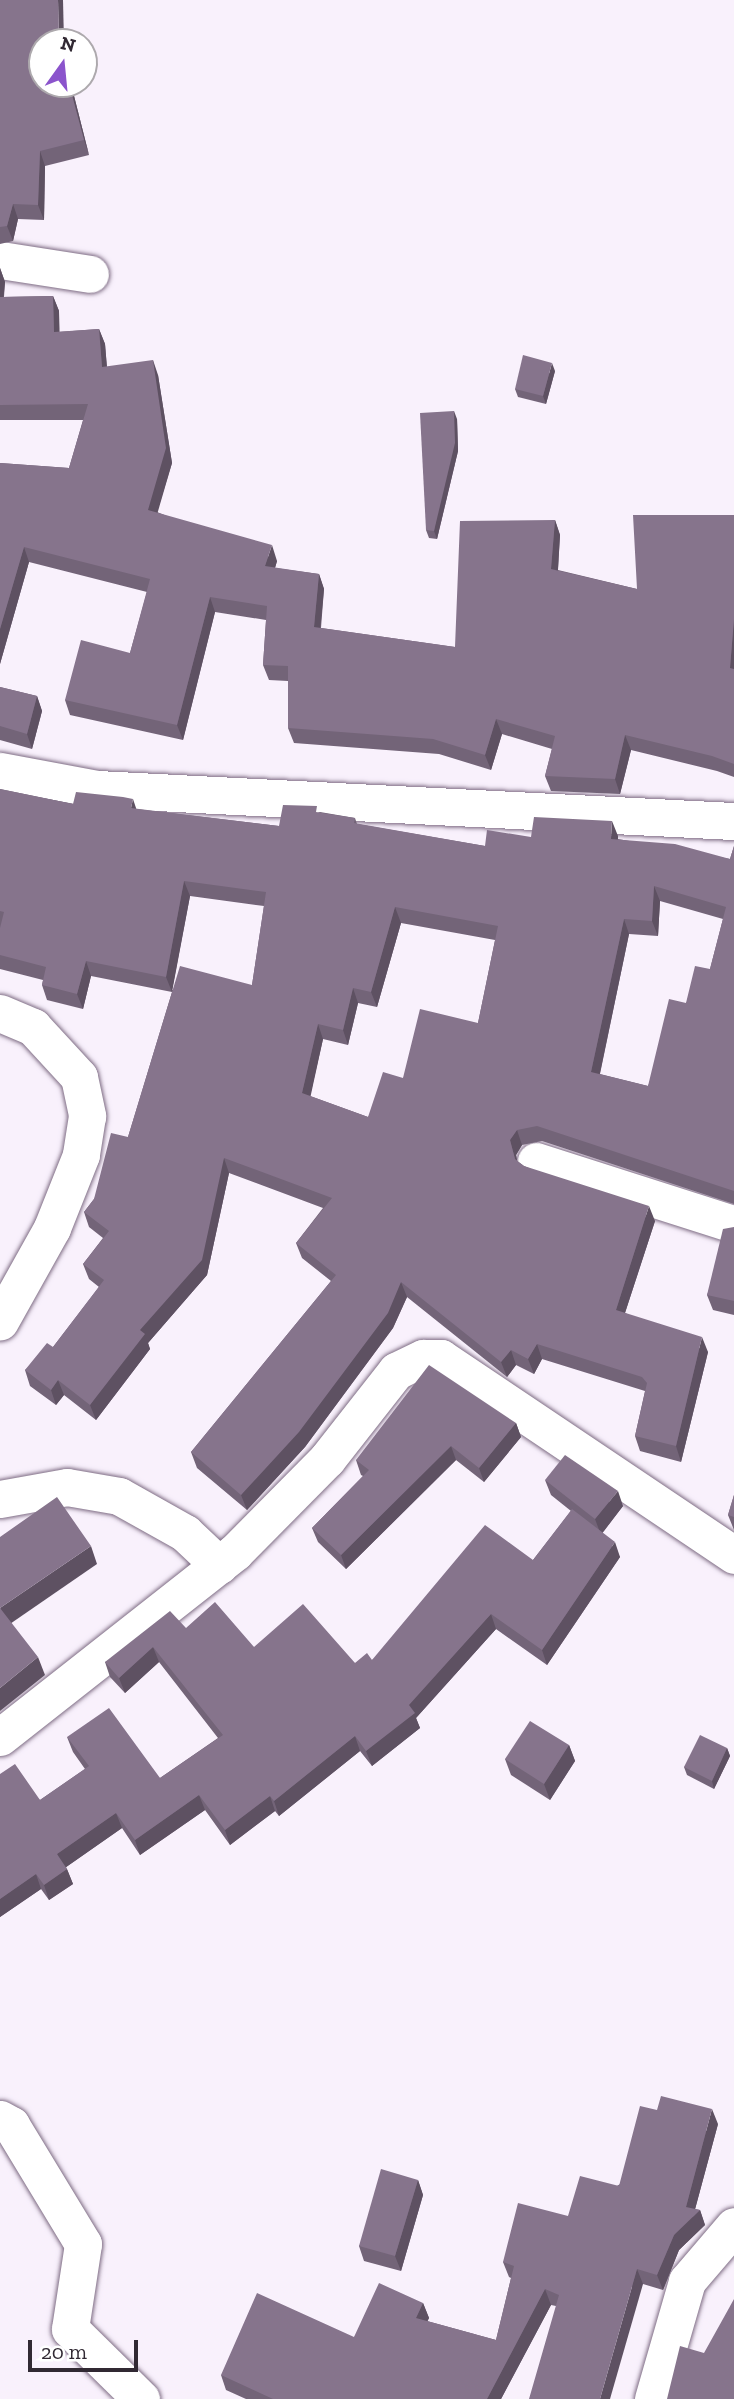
<!DOCTYPE html>
<style>
body{margin:0}
#map{position:relative;width:734px;height:2399px;overflow:hidden;background:#f9f1fc;font-family:"Zilla Slab",serif}
div>[style]{position:absolute}
.roads{filter:drop-shadow(0 0 2px #7e6c84) drop-shadow(0 0 2px #7e6c84)}
.minor>*{height:37px;margin:-18.5px;padding:0 18.5px;transform-origin:18.5px;border-radius:18.5px;background:#fff}
.wall>*{inset:0;background:#736478}
.shaded-wall>*{inset:0;background:#5e5162}
.building>*{inset:0;background:#86748c}
span{translate:-50% -50%;white-space:nowrap;text-align:center;line-height:1.15;-webkit-text-stroke:6px #fff;paint-order:stroke}
.north{position:absolute;left:28px;top:28px;width:70px;height:70px;box-sizing:border-box;background:#fff;border:2px solid #ada9ad;border-radius:50%;rotate:15deg;font-size:19px;font-weight:700;line-height:28px;text-align:center;color:#312933}
.north::after{content:'';display:block;margin:auto;width:24px;height:32px;background:#8b54cc;clip-path:polygon(50% 0,100% 100%,50% 72%,0 100%)}
.scale{position:absolute;left:28px;top:2340px;width:110px;height:32px;box-sizing:border-box;border:4px solid #312933;border-top:0;padding-left:9px;font-size:21px;line-height:24px;white-space:nowrap;color:#312933;-webkit-text-stroke:5px #fff;paint-order:stroke}
</style>
<div id="map">
<div class="roads">
<div class="minor">
<i style="left:0;top:260px;width:91px;rotate:8.8deg"></i>
<i style="left:0;top:771px;width:99px;rotate:10.5deg"></i>
<i style="left:97px;top:789px;width:638px;rotate:2.88deg"></i>
<i style="left:0;top:1013px;width:36px;rotate:23deg"></i>
<i style="left:33px;top:1027px;width:68px;rotate:47.4deg"></i>
<i style="left:79px;top:1077px;width:40px;rotate:78deg"></i>
<i style="left:87px;top:1116px;width:39px;rotate:99deg"></i>
<i style="left:81px;top:1155px;width:79px;rotate:111.7deg"></i>
<i style="left:52px;top:1228px;width:107px;rotate:119.2deg"></i>
<i style="left:536px;top:1161px;width:208px;rotate:17.7deg"></i>
<i style="left:0;top:1499px;width:68px;rotate:-10.2deg"></i>
<i style="left:67px;top:1487px;width:53px;rotate:9.8deg"></i>
<i style="left:119px;top:1496px;width:76px;rotate:29.3deg"></i>
<i style="left:185px;top:1533px;width:47px;rotate:43.3deg"></i>
<i style="left:0;top:1737px;width:299px;rotate:-38.2deg"></i>
<i style="left:235px;top:1552px;width:131px;rotate:-45.3deg"></i>
<i style="left:327px;top:1459px;width:112px;rotate:-51.9deg"></i>
<i style="left:396px;top:1371px;width:30px;rotate:-26deg"></i>
<i style="left:423px;top:1358px;width:18px"></i>
<i style="left:441px;top:1358px;width:353px;rotate:33.9deg"></i>
<i style="left:0;top:2119px;width:13px;rotate:29deg"></i>
<i style="left:11px;top:2125px;width:139px;rotate:58.8deg"></i>
<i style="left:83px;top:2244px;width:86px;rotate:98.7deg"></i>
<i style="left:70px;top:2329px;width:100px;rotate:44.6deg"></i>
<i style="left:653px;top:2399px;width:123px;rotate:-73.9deg"></i>
<i style="left:687px;top:2281px;width:72px;rotate:-49.5deg"></i>
</div>
</div>
<div class="wall">
<i style="clip-path:polygon(0 0,42px 42px,71px 84px,89px 155px,45px 166px,44px 220px,18px 219px,13px 241px,0 244px)"></i>
<i style="clip-path:polygon(0 268px,5px 282px,4px 297px,53px 296px,59px 311px,59px 332px,99px 329px,105px 344px,107px 367px,158px 375px,172px 463px,157px 512px,277px 561px,275px 568px,319px 574px,324px 589px,321px 628px,455px 647px,555px 520px,560px 535px,558px 570px,637px 589px,734px 515px,734px 777px,717px 771px,631px 750px,620px 794px,551px 791px,545px 776px,552px 749px,502px 734px,491px 770px,439px 754px,294px 743px,288px 728px,288px 681px,269px 680px,263px 665px,266px 620px,215px 612px,183px 740px,70px 715px,65px 700px,130px 653px,147px 592px,29px 562px,0 664px,0 463px,69px 468px,83px 420px,0 420px)"></i>
<i style="clip-path:polygon(555px 371px,546px 404px,518px 397px,515px 389px)"></i>
<i style="clip-path:polygon(457px 419px,458px 451px,437px 539px,429px 538px,426px 530px)"></i>
<i style="clip-path:polygon(0 687px,37px 696px,42px 711px,32px 749px,0 740px)"></i>
<i style="clip-path:polygon(evenodd,0 789px,73px 804px,136px 809px,279px 826px,320px 812px,355px 818px,357px 824px,485px 846px,531px 837px,618px 836px,618px 839px,730px 859px,734px 846px,734px 1204px,542px 1141px,522px 1145px,516px 1155px,517px 1161px,524px 1166px,655px 1221px,625px 1313px,708px 1352px,681px 1462px,640px 1451px,635px 1436px,645px 1391px,542px 1359px,534px 1374px,516px 1365px,507px 1377px,407px 1297px,393px 1328px,305px 1447px,247px 1510px,197px 1468px,191px 1452px,331px 1281px,302px 1258px,296px 1243px,323px 1208px,229px 1173px,207px 1275px,148px 1343px,150px 1349px,96px 1420px,64px 1395px,56px 1405px,30px 1386px,25px 1370px,53px 1347px,99px 1287px,89px 1279px,83px 1264px,103px 1238px,89px 1227px,84px 1212px,94px 1199px,128px 1137px,172px 992px,91px 976px,83px 1009px,47px 1000px,42px 985px,43px 980px,0 969px,0 789px,190px 896px,264px 906px,252px 985px,172px 990px,190px 896px,0 789px,660px 901px,723px 919px,710px 969px,686px 1003px,648px 1086px,600px 1074px,629px 934px,658px 936px,660px 901px,0 789px,401px 923px,495px 940px,478px 1023px,403px 1078px,368px 1117px,310px 1096px,323px 1039px,348px 1045px,358px 1003px,377px 1007px,401px 923px)"></i>
<i style="clip-path:polygon(734px 1227px,734px 1315px,713px 1310px,707px 1295px)"></i>
<i style="clip-path:polygon(516px 1423px,521px 1437px,484px 1482px,456px 1460px,346px 1569px,318px 1542px,312px 1528px,363px 1476px,361px 1475px,356px 1460px)"></i>
<i style="clip-path:polygon(545px 1480px,623px 1506px,602px 1533px,620px 1557px,547px 1665px,496px 1629px,416px 1718px,420px 1728px,372px 1766px,360px 1751px,279px 1816px,275px 1811px,230px 1845px,205px 1810px,140px 1855px,122px 1828px,66px 1867px,73px 1884px,49px 1900px,41px 1889px,0 1917px,0 1774px,40px 1800px,85px 1769px,73px 1752px,67px 1737px,160px 1778px,218px 1738px,159px 1662px,125px 1693px,110px 1677px,105px 1662px,186px 1628px,254px 1647px,355px 1663px,372px 1660px,533px 1560px,571px 1511px,551px 1495px)"></i>
<i style="clip-path:polygon(734px 1495px,734px 1530px,728px 1515px)"></i>
<i style="clip-path:polygon(569px 1745px,575px 1761px,550px 1800px,511px 1775px,505px 1759px)"></i>
<i style="clip-path:polygon(727px 1748px,730px 1756px,714px 1789px,687px 1775px,684px 1767px)"></i>
<i style="clip-path:polygon(718px 2124px,695px 2209px,700px 2210px,705px 2225px,679px 2250px,663px 2290px,643px 2284px,556px 2306px,551px 2305px,501px 2399px,246px 2399px,226px 2390px,221px 2375px,354px 2337px,423px 2303px,429px 2318px,427px 2321px,496px 2340px,511px 2278px,509px 2277px,503px 2262px,568px 2216px)"></i>
<i style="clip-path:polygon(418px 2180px,423px 2195px,401px 2271px,364px 2261px,359px 2246px)"></i>
</div>
<div class="shaded-wall">
<i style="clip-path:polygon(58px 0,63px 0,64px 42px,59px 42px)"></i>
<i style="clip-path:polygon(69px 84px,71px 84px,89px 155px,84px 140px)"></i>
<i style="clip-path:polygon(40px 151px,45px 166px,44px 220px,38px 205px)"></i>
<i style="clip-path:polygon(13px 204px,18px 219px,13px 241px,7px 226px)"></i>
<i style="clip-path:polygon(0 268px,5px 282px,2px 312px,0 306px)"></i>
<i style="clip-path:polygon(53px 296px,59px 311px,60px 347px,54px 332px)"></i>
<i style="clip-path:polygon(99px 329px,105px 344px,108px 382px,102px 367px)"></i>
<i style="clip-path:polygon(153px 360px,158px 375px,172px 463px,154px 525px,148px 510px)"></i>
<i style="clip-path:polygon(552px 363px,555px 371px,546px 404px,543px 396px)"></i>
<i style="clip-path:polygon(454px 411px,457px 419px,458px 451px,437px 539px,434px 531px)"></i>
<i style="clip-path:polygon(555px 520px,560px 535px,557px 584px,551px 569px)"></i>
<i style="clip-path:polygon(272px 545px,277px 561px,271px 581px,265px 566px)"></i>
<i style="clip-path:polygon(24px 547px,29px 562px,0 664px,0 629px)"></i>
<i style="clip-path:polygon(319px 574px,324px 589px,319px 642px,314px 627px)"></i>
<i style="clip-path:polygon(210px 597px,215px 612px,183px 740px,177px 725px)"></i>
<i style="clip-path:polygon(734px 619px,734px 678px,730px 668px)"></i>
<i style="clip-path:polygon(37px 696px,42px 711px,32px 749px,27px 734px)"></i>
<i style="clip-path:polygon(496px 719px,502px 734px,491px 770px,485px 755px)"></i>
<i style="clip-path:polygon(625px 735px,631px 750px,620px 794px,615px 779px)"></i>
<i style="clip-path:polygon(133px 799px,138px 814px,131px 808px)"></i>
<i style="clip-path:polygon(612px 821px,618px 836px,617px 854px,611px 839px)"></i>
<i style="clip-path:polygon(184px 881px,190px 896px,172px 992px,166px 977px)"></i>
<i style="clip-path:polygon(654px 886px,660px 901px,658px 936px,652px 921px)"></i>
<i style="clip-path:polygon(395px 907px,401px 923px,377px 1007px,371px 992px)"></i>
<i style="clip-path:polygon(624px 919px,629px 934px,597px 1087px,591px 1072px)"></i>
<i style="clip-path:polygon(86px 961px,91px 976px,83px 1009px,77px 994px)"></i>
<i style="clip-path:polygon(353px 988px,358px 1003px,348px 1045px,343px 1030px)"></i>
<i style="clip-path:polygon(318px 1024px,323px 1039px,308px 1108px,302px 1093px)"></i>
<i style="clip-path:polygon(517px 1130px,522px 1145px,516px 1155px,520px 1175px,515px 1159px,510px 1140px)"></i>
<i style="clip-path:polygon(224px 1158px,229px 1173px,207px 1275px,148px 1343px,150px 1349px,96px 1420px,90px 1405px,140px 1330px)"></i>
<i style="clip-path:polygon(649px 1206px,655px 1221px,621px 1325px,616px 1310px)"></i>
<i style="clip-path:polygon(401px 1282px,407px 1297px,393px 1328px,305px 1447px,247px 1510px,241px 1495px)"></i>
<i style="clip-path:polygon(702px 1337px,708px 1352px,681px 1462px,676px 1446px)"></i>
<i style="clip-path:polygon(537px 1344px,542px 1359px,534px 1374px,528px 1359px)"></i>
<i style="clip-path:polygon(511px 1350px,516px 1365px,507px 1377px,501px 1362px)"></i>
<i style="clip-path:polygon(58px 1380px,64px 1395px,56px 1405px,51px 1390px)"></i>
<i style="clip-path:polygon(516px 1423px,521px 1437px,484px 1482px,479px 1468px)"></i>
<i style="clip-path:polygon(451px 1446px,456px 1460px,346px 1569px,341px 1555px)"></i>
<i style="clip-path:polygon(618px 1491px,623px 1506px,601px 1535px,595px 1519px)"></i>
<i style="clip-path:polygon(615px 1542px,620px 1557px,547px 1665px,542px 1650px)"></i>
<i style="clip-path:polygon(91px 1546px,97px 1564px,7px 1626px,0 1608px)"></i>
<i style="clip-path:polygon(491px 1614px,496px 1629px,416px 1718px,420px 1728px,372px 1766px,366px 1751px)"></i>
<i style="clip-path:polygon(153px 1647px,159px 1662px,125px 1693px,119px 1678px)"></i>
<i style="clip-path:polygon(38px 1657px,45px 1675px,0 1711px,0 1688px)"></i>
<i style="clip-path:polygon(355px 1736px,360px 1751px,279px 1816px,274px 1801px)"></i>
<i style="clip-path:polygon(569px 1745px,575px 1761px,550px 1800px,544px 1784px)"></i>
<i style="clip-path:polygon(727px 1748px,730px 1756px,714px 1789px,712px 1781px)"></i>
<i style="clip-path:polygon(199px 1795px,205px 1810px,140px 1855px,135px 1840px)"></i>
<i style="clip-path:polygon(270px 1796px,275px 1811px,230px 1845px,225px 1830px)"></i>
<i style="clip-path:polygon(116px 1813px,122px 1828px,62px 1870px,57px 1854px)"></i>
<i style="clip-path:polygon(67px 1869px,73px 1884px,49px 1900px,44px 1885px)"></i>
<i style="clip-path:polygon(36px 1874px,41px 1889px,0 1917px,0 1899px)"></i>
<i style="clip-path:polygon(712px 2109px,718px 2124px,693px 2217px,700px 2210px,705px 2225px,679px 2250px,663px 2290px,657px 2275px,686px 2207px)"></i>
<i style="clip-path:polygon(418px 2180px,423px 2195px,401px 2271px,395px 2256px)"></i>
<i style="clip-path:polygon(637px 2269px,643px 2284px,610px 2399px,600px 2399px)"></i>
<i style="clip-path:polygon(545px 2289px,551px 2305px,501px 2399px,487px 2399px)"></i>
<i style="clip-path:polygon(423px 2303px,429px 2318px,422px 2333px,416px 2318px)"></i>
</div>
<div class="building">
<i style="clip-path:polygon(0 0,58px 0,59px 42px,42px 42px,42px 84px,69px 84px,84px 140px,40px 151px,38px 205px,13px 204px,7px 226px,0 227px)"></i>
<i style="clip-path:polygon(53px 296px,54px 332px,99px 329px,102px 367px,153px 360px,166px 448px,148px 510px,272px 545px,265px 566px,319px 574px,314px 627px,455px 647px,460px 521px,555px 520px,551px 569px,637px 589px,633px 515px,734px 515px,734px 619px,730px 668px,734px 669px,734px 764px,712px 756px,625px 735px,615px 779px,545px 776px,555px 736px,496px 719px,485px 755px,433px 739px,288px 728px,288px 666px,263px 665px,267px 606px,210px 597px,177px 725px,65px 700px,81px 640px,130px 653px,150px 579px,24px 547px,0 629px,0 463px,69px 468px,88px 404px,0 405px,0 297px)"></i>
<i style="clip-path:polygon(523px 355px,552px 363px,543px 396px,515px 389px)"></i>
<i style="clip-path:polygon(454px 411px,455px 443px,434px 531px,426px 530px,420px 413px)"></i>
<i style="clip-path:polygon(0 687px,37px 696px,27px 734px,0 726px)"></i>
<i style="clip-path:polygon(evenodd,0 789px,73px 804px,76px 792px,123px 797px,133px 799px,131px 808px,279px 826px,283px 805px,317px 806px,316px 812px,355px 818px,354px 823px,485px 846px,487px 830px,531px 837px,534px 817px,612px 821px,611px 839px,675px 844px,730px 859px,734px 846px,734px 1191px,537px 1126px,517px 1130px,510px 1140px,515px 1159px,524px 1166px,649px 1206px,616px 1310px,702px 1337px,676px 1446px,635px 1436px,647px 1383px,642px 1377px,537px 1344px,528px 1359px,511px 1350px,501px 1362px,401px 1282px,388px 1313px,299px 1432px,241px 1495px,191px 1452px,336px 1275px,296px 1243px,332px 1198px,224px 1158px,202px 1260px,140px 1330px,145px 1334px,90px 1405px,58px 1380px,51px 1390px,25px 1370px,47px 1343px,53px 1347px,104px 1280px,83px 1264px,109px 1231px,84px 1212px,94px 1199px,111px 1133px,128px 1137px,180px 966px,252px 985px,266px 892px,184px 881px,166px 977px,86px 961px,77px 994px,42px 985px,46px 967px,0 955px,0 928px,4px 912px,0 911px,0 789px,654px 886px,726px 907px,710px 969px,695px 966px,686px 1003px,669px 999px,648px 1086px,591px 1072px,624px 919px,652px 921px,654px 886px,0 789px,395px 907px,498px 926px,478px 1023px,420px 1009px,403px 1078px,383px 1072px,368px 1117px,302px 1093px,318px 1024px,343px 1030px,353px 988px,371px 992px,395px 907px)"></i>
<i style="clip-path:polygon(734px 1227px,734px 1301px,707px 1295px,723px 1229px)"></i>
<i style="clip-path:polygon(429px 1365px,516px 1423px,479px 1468px,451px 1446px,341px 1555px,312px 1528px,369px 1470px,356px 1460px)"></i>
<i style="clip-path:polygon(565px 1455px,618px 1491px,595px 1519px,545px 1480px)"></i>
<i style="clip-path:polygon(734px 1495px,734px 1517px,728px 1515px)"></i>
<i style="clip-path:polygon(57px 1497px,91px 1546px,0 1608px,38px 1657px,0 1688px,0 1537px)"></i>
<i style="clip-path:polygon(572px 1509px,615px 1542px,542px 1650px,491px 1614px,409px 1705px,415px 1713px,366px 1751px,355px 1736px,274px 1801px,270px 1796px,225px 1830px,199px 1795px,135px 1840px,116px 1813px,57px 1854px,67px 1869px,44px 1885px,36px 1874px,0 1899px,0 1774px,15px 1764px,40px 1800px,89px 1766px,67px 1737px,109px 1708px,160px 1778px,223px 1735px,153px 1647px,119px 1678px,105px 1662px,170px 1611px,186px 1628px,215px 1602px,254px 1647px,303px 1604px,355px 1663px,367px 1653px,372px 1660px,485px 1525px,533px 1560px)"></i>
<i style="clip-path:polygon(530px 1721px,569px 1745px,544px 1784px,505px 1759px)"></i>
<i style="clip-path:polygon(700px 1735px,727px 1748px,712px 1781px,684px 1767px)"></i>
<i style="clip-path:polygon(661px 2096px,712px 2109px,686px 2207px,700px 2210px,674px 2235px,657px 2275px,637px 2269px,600px 2399px,529px 2399px,559px 2295px,545px 2289px,487px 2399px,273px 2399px,221px 2375px,257px 2293px,354px 2337px,379px 2283px,423px 2303px,416px 2318px,496px 2340px,514px 2266px,503px 2262px,518px 2203px,568px 2216px,580px 2176px,619px 2186px,640px 2106px,657px 2110px)"></i>
<i style="clip-path:polygon(381px 2169px,418px 2180px,395px 2256px,359px 2246px)"></i>
<i style="clip-path:polygon(734px 2299px,734px 2399px,667px 2399px,680px 2346px,704px 2353px)"></i>
</div>
<div class="north">N</div>
<div class="scale">20 m</div>
</div>
